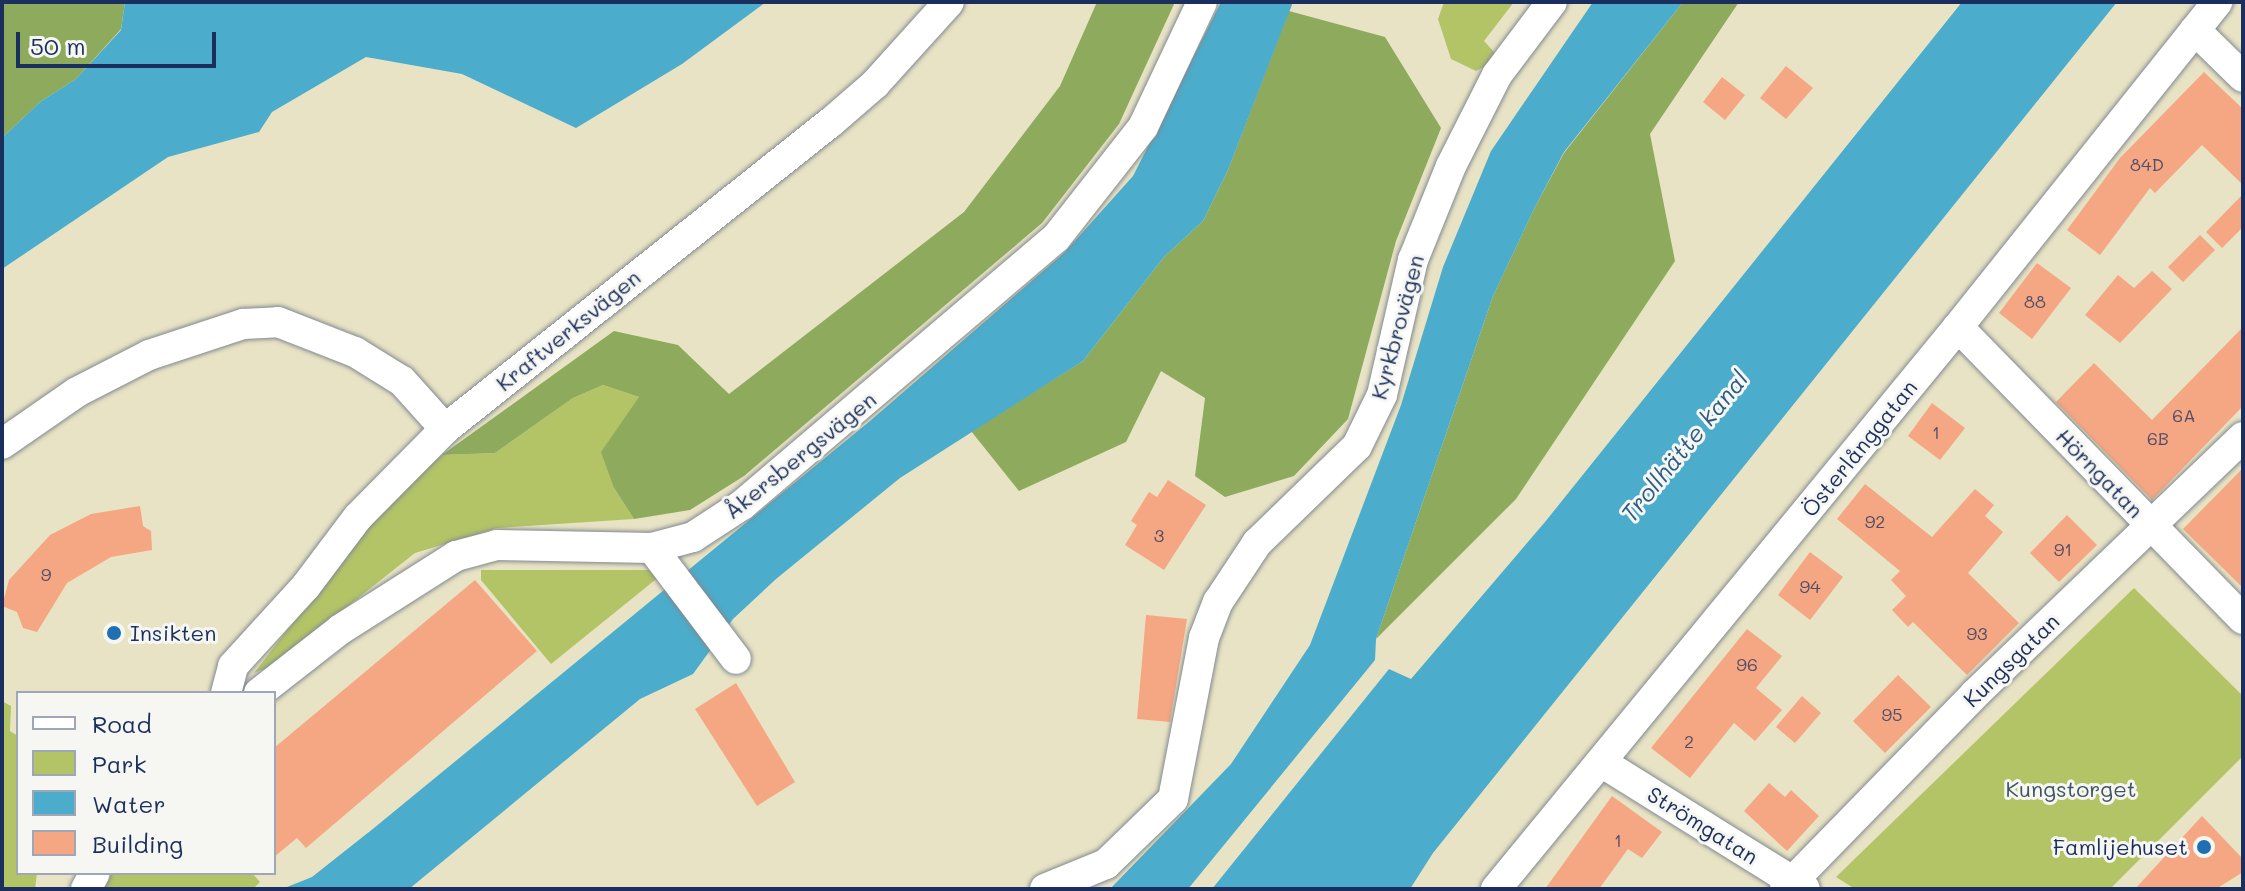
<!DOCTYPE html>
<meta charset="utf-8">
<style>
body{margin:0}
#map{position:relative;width:2245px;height:891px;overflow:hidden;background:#e8e3c4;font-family:Mali,sans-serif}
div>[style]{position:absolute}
.green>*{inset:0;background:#b3c467}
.forest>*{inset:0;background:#8eaa5c}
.water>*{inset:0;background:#4badcb}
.building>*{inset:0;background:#f4a782}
.roads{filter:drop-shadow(0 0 2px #828991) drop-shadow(0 0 2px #828991)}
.minor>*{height:30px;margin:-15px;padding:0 15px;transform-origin:15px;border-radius:15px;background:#fff}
.dots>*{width:22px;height:22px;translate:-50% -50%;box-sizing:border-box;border:4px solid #f6f6f2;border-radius:50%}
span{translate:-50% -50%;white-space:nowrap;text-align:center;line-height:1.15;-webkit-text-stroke:6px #f6f6f2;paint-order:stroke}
.number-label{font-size:18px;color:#514d67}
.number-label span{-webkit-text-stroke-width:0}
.street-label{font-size:22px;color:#1b2f5e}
.poi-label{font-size:22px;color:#1b2f5e}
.left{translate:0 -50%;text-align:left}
.right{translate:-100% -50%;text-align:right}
.park-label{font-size:22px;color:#415460}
.water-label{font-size:24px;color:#2c5b84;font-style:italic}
.frame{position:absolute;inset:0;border:4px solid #1b2f5e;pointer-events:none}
.legend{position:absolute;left:16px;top:691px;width:260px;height:184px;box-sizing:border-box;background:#f6f6f2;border:2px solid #9ea6b7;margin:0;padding:10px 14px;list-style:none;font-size:24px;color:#1b2f5e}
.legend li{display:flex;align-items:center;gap:16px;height:40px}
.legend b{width:40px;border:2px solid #9ea6b7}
.scale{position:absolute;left:16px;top:32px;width:200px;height:36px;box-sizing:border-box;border:4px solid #1b2f5e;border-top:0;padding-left:10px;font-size:24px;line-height:28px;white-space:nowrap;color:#1b2f5e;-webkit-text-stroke:6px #f6f6f2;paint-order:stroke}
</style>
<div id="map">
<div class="green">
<i style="clip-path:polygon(1444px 2px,1514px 2px,1484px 41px,1495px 53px,1484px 67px,1476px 71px,1451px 59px,1438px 19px)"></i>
<i style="clip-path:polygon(603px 385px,639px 397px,614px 488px,634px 519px,497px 528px,415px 553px,272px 666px,254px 673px,384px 505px,442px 455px,495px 453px,573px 398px)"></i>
<i style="clip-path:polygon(481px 570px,650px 570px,660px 576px,551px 664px,481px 580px)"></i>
<i style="clip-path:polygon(2134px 588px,2243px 696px,2243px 756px,2110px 889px,1855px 889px,1836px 877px)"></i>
<i style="clip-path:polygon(2px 701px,11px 706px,10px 731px,18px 736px,18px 873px,37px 873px,35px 889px,2px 887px)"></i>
<i style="clip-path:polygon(109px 873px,252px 873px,260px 882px,253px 889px,100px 889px)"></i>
</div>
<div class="forest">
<i style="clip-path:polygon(2px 2px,125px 2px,121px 29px,76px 79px,40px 102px,2px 138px)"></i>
<i style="clip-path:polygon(1097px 2px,1175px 2px,1119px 124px,1042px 223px,744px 476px,690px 510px,634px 519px,614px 488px,601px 452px,639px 397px,603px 385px,573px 398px,495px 453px,442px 455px,614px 331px,678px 345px,729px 394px,964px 212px,1060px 86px)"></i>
<i style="clip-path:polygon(1683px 2px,1739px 2px,1650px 134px,1675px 261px,1516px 499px,1376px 639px,1493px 296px,1535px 207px,1564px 153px)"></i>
<i style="clip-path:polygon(1289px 11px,1385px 37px,1441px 128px,1396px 241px,1348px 419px,1294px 476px,1225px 497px,1195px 476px,1205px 398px,1161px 371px,1126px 442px,1019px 491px,971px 431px,1083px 361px,1164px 257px,1203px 221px,1228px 170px)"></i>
</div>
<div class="water">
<i style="clip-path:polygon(125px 2px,766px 2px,682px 64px,576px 128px,462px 74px,366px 57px,272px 112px,259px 132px,168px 157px,2px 269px,2px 138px,40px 102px,76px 79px,121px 30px)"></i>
<i style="clip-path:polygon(1221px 2px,1293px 2px,1228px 170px,1203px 221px,1164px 257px,1083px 361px,900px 478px,776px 579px,733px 619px,693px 674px,640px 699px,409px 889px,282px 889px,312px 877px,374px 828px,870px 421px,1064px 253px,1133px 176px)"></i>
<i style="clip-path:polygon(1593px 2px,1683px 2px,1564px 152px,1535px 207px,1493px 296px,1376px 639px,1375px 660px,1188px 889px,1110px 889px,1231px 764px,1310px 645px,1401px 405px,1443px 267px,1491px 151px)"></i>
<i style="clip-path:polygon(1962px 2px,2117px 2px,1433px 853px,1410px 889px,1212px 889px,1389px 669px,1411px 679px,1545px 522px)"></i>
</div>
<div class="building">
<i style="clip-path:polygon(1786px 66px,1813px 88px,1786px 119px,1760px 98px)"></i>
<i style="clip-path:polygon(2204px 72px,2243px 109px,2243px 185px,2202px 145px,2155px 193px,2150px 188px,2100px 255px,2067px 230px,2120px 158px)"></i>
<i style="clip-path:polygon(1722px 77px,1745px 95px,1725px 120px,1703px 102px)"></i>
<i style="clip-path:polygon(2243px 194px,2243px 227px,2222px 248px,2206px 232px)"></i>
<i style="clip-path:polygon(2200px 235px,2215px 250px,2183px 282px,2168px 267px)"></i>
<i style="clip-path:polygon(2037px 263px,2071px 288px,2032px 339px,1999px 313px)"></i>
<i style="clip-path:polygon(2152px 271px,2172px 289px,2120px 343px,2085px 315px,2118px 275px,2134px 288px)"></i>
<i style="clip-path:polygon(2243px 327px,2243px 406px,2152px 500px,2056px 402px,2094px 363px,2152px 420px)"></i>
<i style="clip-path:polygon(1932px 403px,1965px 428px,1940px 460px,1908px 436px)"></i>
<i style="clip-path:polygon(2243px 468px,2243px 588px,2183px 529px)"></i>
<i style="clip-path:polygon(1168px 480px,1206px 505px,1164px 570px,1125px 545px,1137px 525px,1131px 521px,1149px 492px,1157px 497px)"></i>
<i style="clip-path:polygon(1865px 484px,1932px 537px,1975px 489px,1994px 505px,1985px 516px,2003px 532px,1968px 573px,2019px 623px,1967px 675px,1913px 622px,1908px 627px,1892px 610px,1906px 596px,1891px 580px,1900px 571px,1837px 519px)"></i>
<i style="clip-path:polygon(140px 506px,143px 526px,151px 531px,152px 550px,111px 557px,67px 583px,37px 632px,23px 628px,17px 612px,2px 606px,9px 580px,50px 535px,91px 514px)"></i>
<i style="clip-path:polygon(2067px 515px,2097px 545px,2059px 582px,2030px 553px)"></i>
<i style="clip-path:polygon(1810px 552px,1843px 577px,1810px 620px,1778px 595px)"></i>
<i style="clip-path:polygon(475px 580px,537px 651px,306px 848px,297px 838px,274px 857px,274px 748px)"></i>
<i style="clip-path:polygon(1146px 615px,1187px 619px,1170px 722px,1137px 719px)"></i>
<i style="clip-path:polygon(1747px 629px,1782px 656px,1756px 688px,1782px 710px,1755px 741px,1734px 723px,1690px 778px,1651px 748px)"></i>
<i style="clip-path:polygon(1898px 675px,1931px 707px,1885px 753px,1853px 721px)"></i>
<i style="clip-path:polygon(736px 683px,795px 782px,757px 806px,695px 709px)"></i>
<i style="clip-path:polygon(1802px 696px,1821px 713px,1795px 743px,1776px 727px)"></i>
<i style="clip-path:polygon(1769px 783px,1785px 797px,1791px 790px,1819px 816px,1787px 851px,1744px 811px)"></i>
<i style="clip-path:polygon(1612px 796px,1662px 832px,1642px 858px,1628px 849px,1599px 889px,1545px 889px)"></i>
<i style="clip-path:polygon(2202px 816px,2243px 859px,2243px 872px,2216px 889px,2135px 889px)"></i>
</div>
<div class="roads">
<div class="minor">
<i style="left:2195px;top:30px;width:67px;rotate:44.4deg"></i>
<i style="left:1958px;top:327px;width:408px;rotate:45.7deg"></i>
<i style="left:2px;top:444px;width:91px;rotate:-34.7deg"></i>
<i style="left:77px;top:392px;width:81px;rotate:-27.2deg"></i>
<i style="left:149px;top:355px;width:99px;rotate:-18.3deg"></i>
<i style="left:243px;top:324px;width:35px;rotate:-3deg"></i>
<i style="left:278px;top:322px;width:83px;rotate:21.3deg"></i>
<i style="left:355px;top:352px;width:55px;rotate:31.7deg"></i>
<i style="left:402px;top:381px;width:64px;rotate:48.1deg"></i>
<i style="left:652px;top:548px;width:139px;rotate:52.9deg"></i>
<i style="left:226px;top:693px;width:28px;rotate:-75deg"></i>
<i style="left:233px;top:666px;width:108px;rotate:-47.6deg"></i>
<i style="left:306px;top:586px;width:86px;rotate:-53deg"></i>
<i style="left:358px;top:517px;width:124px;rotate:-45.3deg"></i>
<i style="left:445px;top:429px;width:492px;rotate:-38.5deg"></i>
<i style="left:830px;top:123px;width:60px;rotate:-40.9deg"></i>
<i style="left:875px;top:84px;width:110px;rotate:-47.9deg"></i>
<i style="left:259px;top:693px;width:104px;rotate:-38deg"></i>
<i style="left:341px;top:629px;width:136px;rotate:-32.4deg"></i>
<i style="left:456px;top:556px;width:42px;rotate:-15deg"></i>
<i style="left:497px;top:545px;width:155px;rotate:1.1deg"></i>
<i style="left:652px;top:548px;width:42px;rotate:-15deg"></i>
<i style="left:693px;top:537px;width:59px;rotate:-33.1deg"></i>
<i style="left:742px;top:505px;width:412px;rotate:-40.4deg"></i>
<i style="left:1056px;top:238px;width:141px;rotate:-51.9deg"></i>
<i style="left:1143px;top:127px;width:138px;rotate:-64.7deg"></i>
<i style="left:1601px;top:762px;width:240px;rotate:31.9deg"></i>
<i style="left:86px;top:889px;width:18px;rotate:-61deg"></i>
<i style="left:1045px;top:889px;width:66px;rotate:-22.3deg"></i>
<i style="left:1106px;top:864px;width:93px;rotate:-44.1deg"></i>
<i style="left:1173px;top:799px;width:164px;rotate:-79.1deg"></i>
<i style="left:1204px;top:638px;width:39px;rotate:-69deg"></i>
<i style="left:1218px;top:602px;width:71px;rotate:-56.5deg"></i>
<i style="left:1257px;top:543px;width:139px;rotate:-44.1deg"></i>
<i style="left:1357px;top:446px;width:57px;rotate:-63.9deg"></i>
<i style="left:1382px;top:395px;width:139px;rotate:-77.1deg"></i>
<i style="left:1413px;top:260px;width:101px;rotate:-68deg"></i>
<i style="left:1451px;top:166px;width:102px;rotate:-63.2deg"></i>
<i style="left:1497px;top:75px;width:91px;rotate:-53deg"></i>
<i style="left:1496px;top:889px;width:728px;rotate:-50.58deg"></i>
<i style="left:1958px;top:327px;width:416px;rotate:-51.4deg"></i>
<i style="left:1785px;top:889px;width:272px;rotate:-45.7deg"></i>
<i style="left:1975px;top:694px;width:371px;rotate:-43.8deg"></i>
</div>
</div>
<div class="dots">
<i style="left:114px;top:633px;background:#1f6fb2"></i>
<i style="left:2204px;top:847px;background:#1f6fb2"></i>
</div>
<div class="number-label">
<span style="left:2147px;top:164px">84D</span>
<span style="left:2035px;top:301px">88</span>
<span style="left:2184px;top:415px">6A</span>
<span style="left:1936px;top:432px">1</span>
<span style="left:2158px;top:438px">6B</span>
<span style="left:1875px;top:521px">92</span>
<span style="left:1159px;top:535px">3</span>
<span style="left:2063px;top:549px">91</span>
<span style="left:46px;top:574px">9</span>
<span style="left:1810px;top:586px">94</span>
<span style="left:1977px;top:633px">93</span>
<span style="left:1747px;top:664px">96</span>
<span style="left:1892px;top:714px">95</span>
<span style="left:1689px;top:741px">2</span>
<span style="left:1618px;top:840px">1</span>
</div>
<div class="street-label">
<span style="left:1397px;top:327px;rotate:-75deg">Kyrkbrovägen</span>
<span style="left:568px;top:330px;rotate:-39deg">Kraftverksvägen</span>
<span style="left:1859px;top:448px;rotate:-51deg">Österlånggatan</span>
<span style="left:800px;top:455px;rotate:-39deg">Åkersbergsvägen</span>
<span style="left:2100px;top:473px;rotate:46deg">Hörngatan</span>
<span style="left:2011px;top:660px;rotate:-44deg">Kungsgatan</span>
<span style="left:1703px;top:825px;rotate:32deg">Strömgatan</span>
</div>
<div class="poi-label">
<span class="left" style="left:130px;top:633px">Insikten</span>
<span class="right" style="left:2188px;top:847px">Famlijehuset</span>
</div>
<div class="park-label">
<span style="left:2071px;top:789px">Kungstorget</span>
</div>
<div class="water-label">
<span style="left:1684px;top:446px;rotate:-51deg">Trollhätte kanal</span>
</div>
<div class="frame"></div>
<ul class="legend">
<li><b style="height:10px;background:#fff"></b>Road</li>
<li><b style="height:22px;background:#b3c467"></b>Park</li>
<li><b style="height:22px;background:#4badcb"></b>Water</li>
<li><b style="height:22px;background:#f4a782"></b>Building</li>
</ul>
<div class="scale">50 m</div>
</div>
